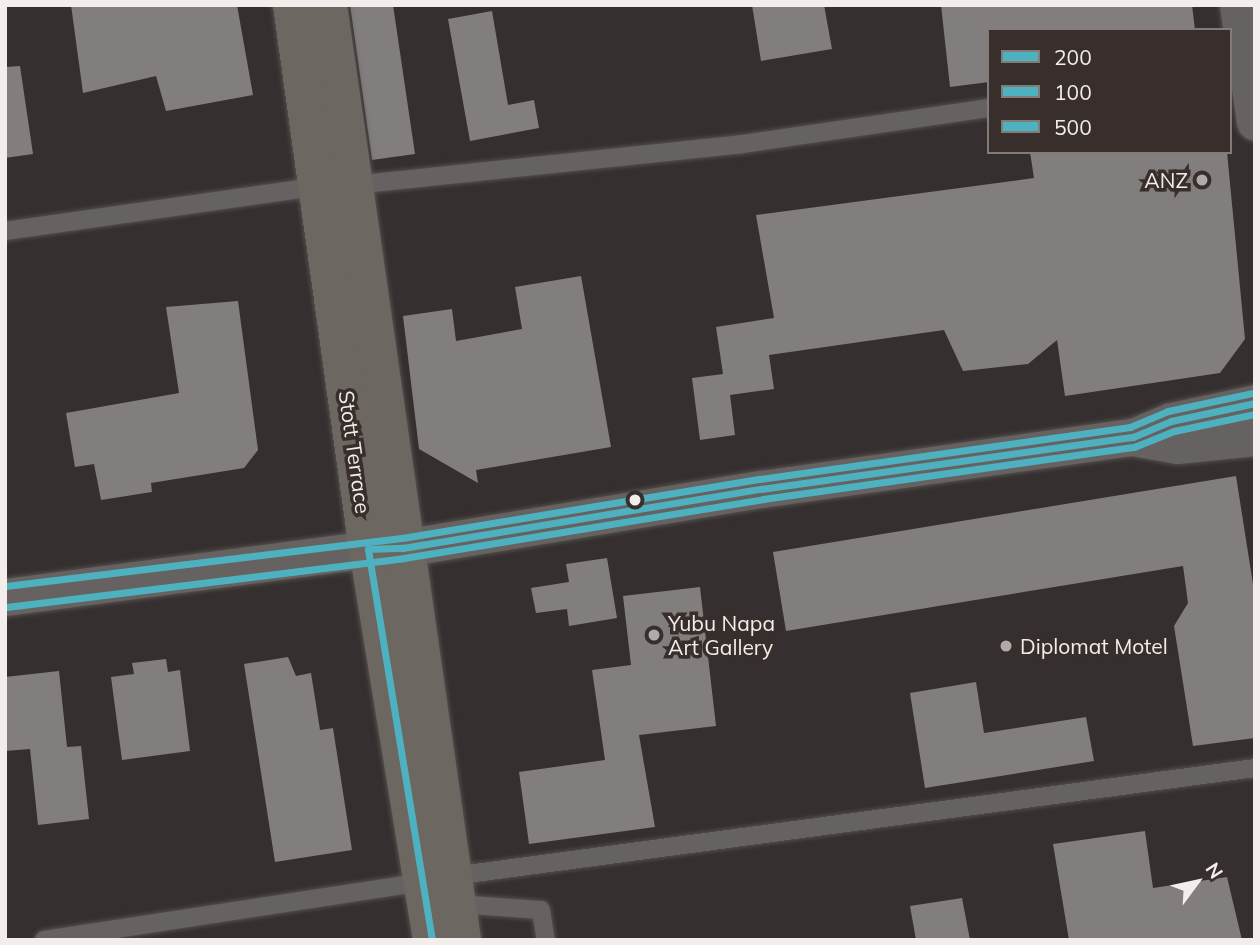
<!DOCTYPE html>
<style>
body{margin:0}
#map{position:relative;width:1260px;height:945px;overflow:hidden;background:#35302f;font-family:Mulish,sans-serif}
div>[style]{position:absolute}
.building>*{inset:0;background:#827e7d}
.roads{filter:drop-shadow(0 0 2px #544f4e) drop-shadow(0 0 2px #544f4e)}
.service>*{height:18px;margin:-9px;padding:0 9px;transform-origin:9px;border-radius:9px;background:#656261}
.minor>*{height:37px;margin:-18.5px;padding:0 18.5px;transform-origin:18.5px;border-radius:18.5px;background:#656261}
.secondary>*{height:38px;margin:-19px;padding:0 19px;transform-origin:19px;border-radius:19px;background:#6d6762}
.bus-1>*{height:7px;margin:-3.5px;padding:0 3.5px;transform-origin:3.5px;border-radius:3.5px;background:#4db1bf}
.bus-2>*{height:7px;margin:-3.5px;padding:0 3.5px;transform-origin:3.5px;border-radius:3.5px;background:#4db1bf}
.bus-3>*{height:7px;margin:-3.5px;padding:0 3.5px;transform-origin:3.5px;border-radius:3.5px;background:#4db1bf}
.dots>*{width:19px;height:19px;translate:-50% -50%;box-sizing:border-box;border:4px solid #382f2c;border-radius:50%}
span{translate:-50% -50%;white-space:nowrap;text-align:center;line-height:1.15;-webkit-text-stroke:7px #382f2c;paint-order:stroke}
.poi-label{font-size:21px;color:#f3edeb}
.right{translate:-100% -50%;text-align:right}
.left{translate:0 -50%;text-align:left}
.street-label{font-size:21px;color:#f3edeb}
.frame{position:absolute;inset:0;border:7px solid #f3edeb;pointer-events:none}
.legend{position:absolute;left:987px;top:28px;width:245px;height:126px;box-sizing:border-box;background:#382f2c;border:2px solid #837b78;margin:0;padding:9px 12px;list-style:none;font-size:21px;color:#f3edeb}
.legend li{display:flex;align-items:center;gap:14px;height:35px}
.legend b{width:35px;border:2px solid #837b78}
.north{position:absolute;left:1162px;top:847px;width:70px;height:70px;-webkit-text-stroke:5px #382f2c;paint-order:stroke;rotate:57deg;font-size:19px;font-weight:700;line-height:28px;text-align:center;color:#f3edeb}
.north::after{content:'';display:block;margin:auto;width:24px;height:32px;background:#f3edeb;clip-path:polygon(50% 0,100% 100%,50% 72%,0 100%)}
</style>
<div id="map">
<div class="building">
<i style="clip-path:polygon(71px 5px,237px 5px,253px 95px,166px 111px,156px 76px,83px 93px)"></i>
<i style="clip-path:polygon(350px 5px,393px 5px,415px 154px,372px 160px)"></i>
<i style="clip-path:polygon(752px 5px,824px 5px,832px 49px,761px 61px)"></i>
<i style="clip-path:polygon(941px 5px,1192px 5px,1195px 30px,989px 30px,989px 82px,950px 87px)"></i>
<i style="clip-path:polygon(492px 11px,508px 105px,534px 100px,539px 128px,470px 141px,448px 19px)"></i>
<i style="clip-path:polygon(20px 66px,33px 154px,5px 158px,5px 67px)"></i>
<i style="clip-path:polygon(1030px 152px,1227px 152px,1245px 339px,1220px 373px,1065px 396px,1057px 340px,1028px 364px,963px 371px,944px 330px,769px 355px,774px 389px,730px 395px,735px 435px,700px 440px,692px 378px,723px 374px,716px 327px,774px 318px,756px 215px,1034px 178px)"></i>
<i style="clip-path:polygon(581px 276px,611px 447px,476px 470px,478px 483px,419px 449px,403px 316px,452px 309px,456px 341px,522px 329px,515px 287px)"></i>
<i style="clip-path:polygon(238px 301px,258px 450px,244px 468px,151px 483px,152px 492px,101px 500px,94px 464px,75px 467px,66px 413px,179px 393px,166px 307px)"></i>
<i style="clip-path:polygon(1236px 476px,1255px 597px,1255px 738px,1193px 746px,1174px 626px,1188px 603px,1183px 566px,786px 631px,773px 552px)"></i>
<i style="clip-path:polygon(607px 558px,617px 618px,569px 626px,567px 609px,536px 613px,531px 588px,569px 582px,566px 564px)"></i>
<i style="clip-path:polygon(700px 587px,716px 726px,639px 735px,655px 827px,529px 844px,519px 772px,605px 760px,592px 670px,631px 665px,623px 596px)"></i>
<i style="clip-path:polygon(288px 657px,296px 676px,311px 673px,320px 730px,333px 728px,352px 850px,275px 862px,244px 664px)"></i>
<i style="clip-path:polygon(166px 659px,168px 672px,180px 670px,190px 751px,122px 760px,111px 677px,134px 674px,132px 663px)"></i>
<i style="clip-path:polygon(59px 671px,67px 747px,81px 746px,89px 819px,38px 825px,30px 749px,5px 751px,5px 677px)"></i>
<i style="clip-path:polygon(976px 682px,984px 733px,1086px 717px,1094px 761px,925px 788px,910px 693px)"></i>
<i style="clip-path:polygon(1145px 831px,1153px 888px,1227px 877px,1242px 940px,1069px 940px,1053px 844px)"></i>
<i style="clip-path:polygon(962px 898px,970px 940px,916px 940px,910px 906px)"></i>
</div>
<div class="roads">
<div class="service">
<i style="left:353px;top:185px;width:391px;rotate:-6deg"></i>
<i style="left:742px;top:144px;width:250px;rotate:-8.3deg"></i>
<i style="left:5px;top:231px;width:314px;rotate:-8.1deg"></i>
<i style="left:453px;top:876px;width:809px;rotate:-7.67deg"></i>
<i style="left:457px;top:904px;width:84px;rotate:4.1deg"></i>
<i style="left:541px;top:910px;width:30px;rotate:81deg"></i>
<i style="left:44px;top:940px;width:383px;rotate:-8.7deg"></i>
</div>
<div class="minor">
<i style="left:1238px;top:5px;width:118px;rotate:81.7deg"></i>
<i style="left:1138px;top:438px;width:40px;rotate:10deg"></i>
<i style="left:1177px;top:445px;width:78px;rotate:-5.9deg"></i>
<i style="left:403px;top:548px;width:363px;rotate:-9.4deg"></i>
<i style="left:761px;top:489px;width:376px;rotate:-8deg"></i>
<i style="left:1133px;top:437px;width:41px;rotate:-22.8deg"></i>
<i style="left:1171px;top:421px;width:86px;rotate:-12.1deg"></i>
<i style="left:5px;top:597px;width:366px;rotate:-7.5deg"></i>
</div>
<div class="secondary">
<i style="left:292px;top:5px;width:549px;rotate:82.05deg"></i>
<i style="left:368px;top:549px;width:396px;rotate:80.7deg"></i>
<i style="left:328px;top:5px;width:945px;rotate:81.84deg"></i>
</div>
</div>
<div class="bus-1">
<i style="left:432px;top:940px;width:396px;rotate:-99.3deg"></i>
<i style="left:368px;top:549px;width:35px;rotate:-2deg"></i>
<i style="left:403px;top:548px;width:363px;rotate:-9.4deg"></i>
<i style="left:761px;top:489px;width:376px;rotate:-8deg"></i>
<i style="left:1133px;top:437px;width:41px;rotate:-22.8deg"></i>
<i style="left:1171px;top:421px;width:86px;rotate:-12.1deg"></i>
</div>
<div class="bus-2">
<i style="left:6px;top:607px;width:401px;rotate:-7deg"></i>
<i style="left:404px;top:558px;width:364px;rotate:-9.3deg"></i>
<i style="left:763px;top:499px;width:375px;rotate:-8deg"></i>
<i style="left:1134px;top:447px;width:43px;rotate:-21.8deg"></i>
<i style="left:1174px;top:431px;width:83px;rotate:-11.9deg"></i>
</div>
<div class="bus-3">
<i style="left:5px;top:586px;width:400px;rotate:-6.9deg"></i>
<i style="left:402px;top:538px;width:363px;rotate:-9.4deg"></i>
<i style="left:760px;top:479px;width:374px;rotate:-8deg"></i>
<i style="left:1130px;top:427px;width:41px;rotate:-22.8deg"></i>
<i style="left:1168px;top:411px;width:87px;rotate:-12deg"></i>
</div>
<div class="dots">
<i style="left:1202px;top:180px;background:#b0aba9"></i>
<i style="left:635px;top:500px;background:#f3edeb"></i>
<i style="left:654px;top:635px;background:#b0aba9"></i>
<i style="left:1006px;top:646px;background:#b0aba9"></i>
</div>
<div class="poi-label">
<span class="right" style="left:1188px;top:180px">ANZ</span>
<span class="left" style="left:668px;top:635px">Yubu Napa<br>Art Gallery</span>
<span class="left" style="left:1020px;top:646px">Diplomat Motel</span>
</div>
<div class="street-label">
<span style="left:355px;top:452px;rotate:82deg">Stott Terrace</span>
</div>
<div class="frame"></div>
<ul class="legend">
<li><b style="height:9px;background:#4db1bf"></b>200</li>
<li><b style="height:9px;background:#4db1bf"></b>100</li>
<li><b style="height:9px;background:#4db1bf"></b>500</li>
</ul>
<div class="north">N</div>
</div>
